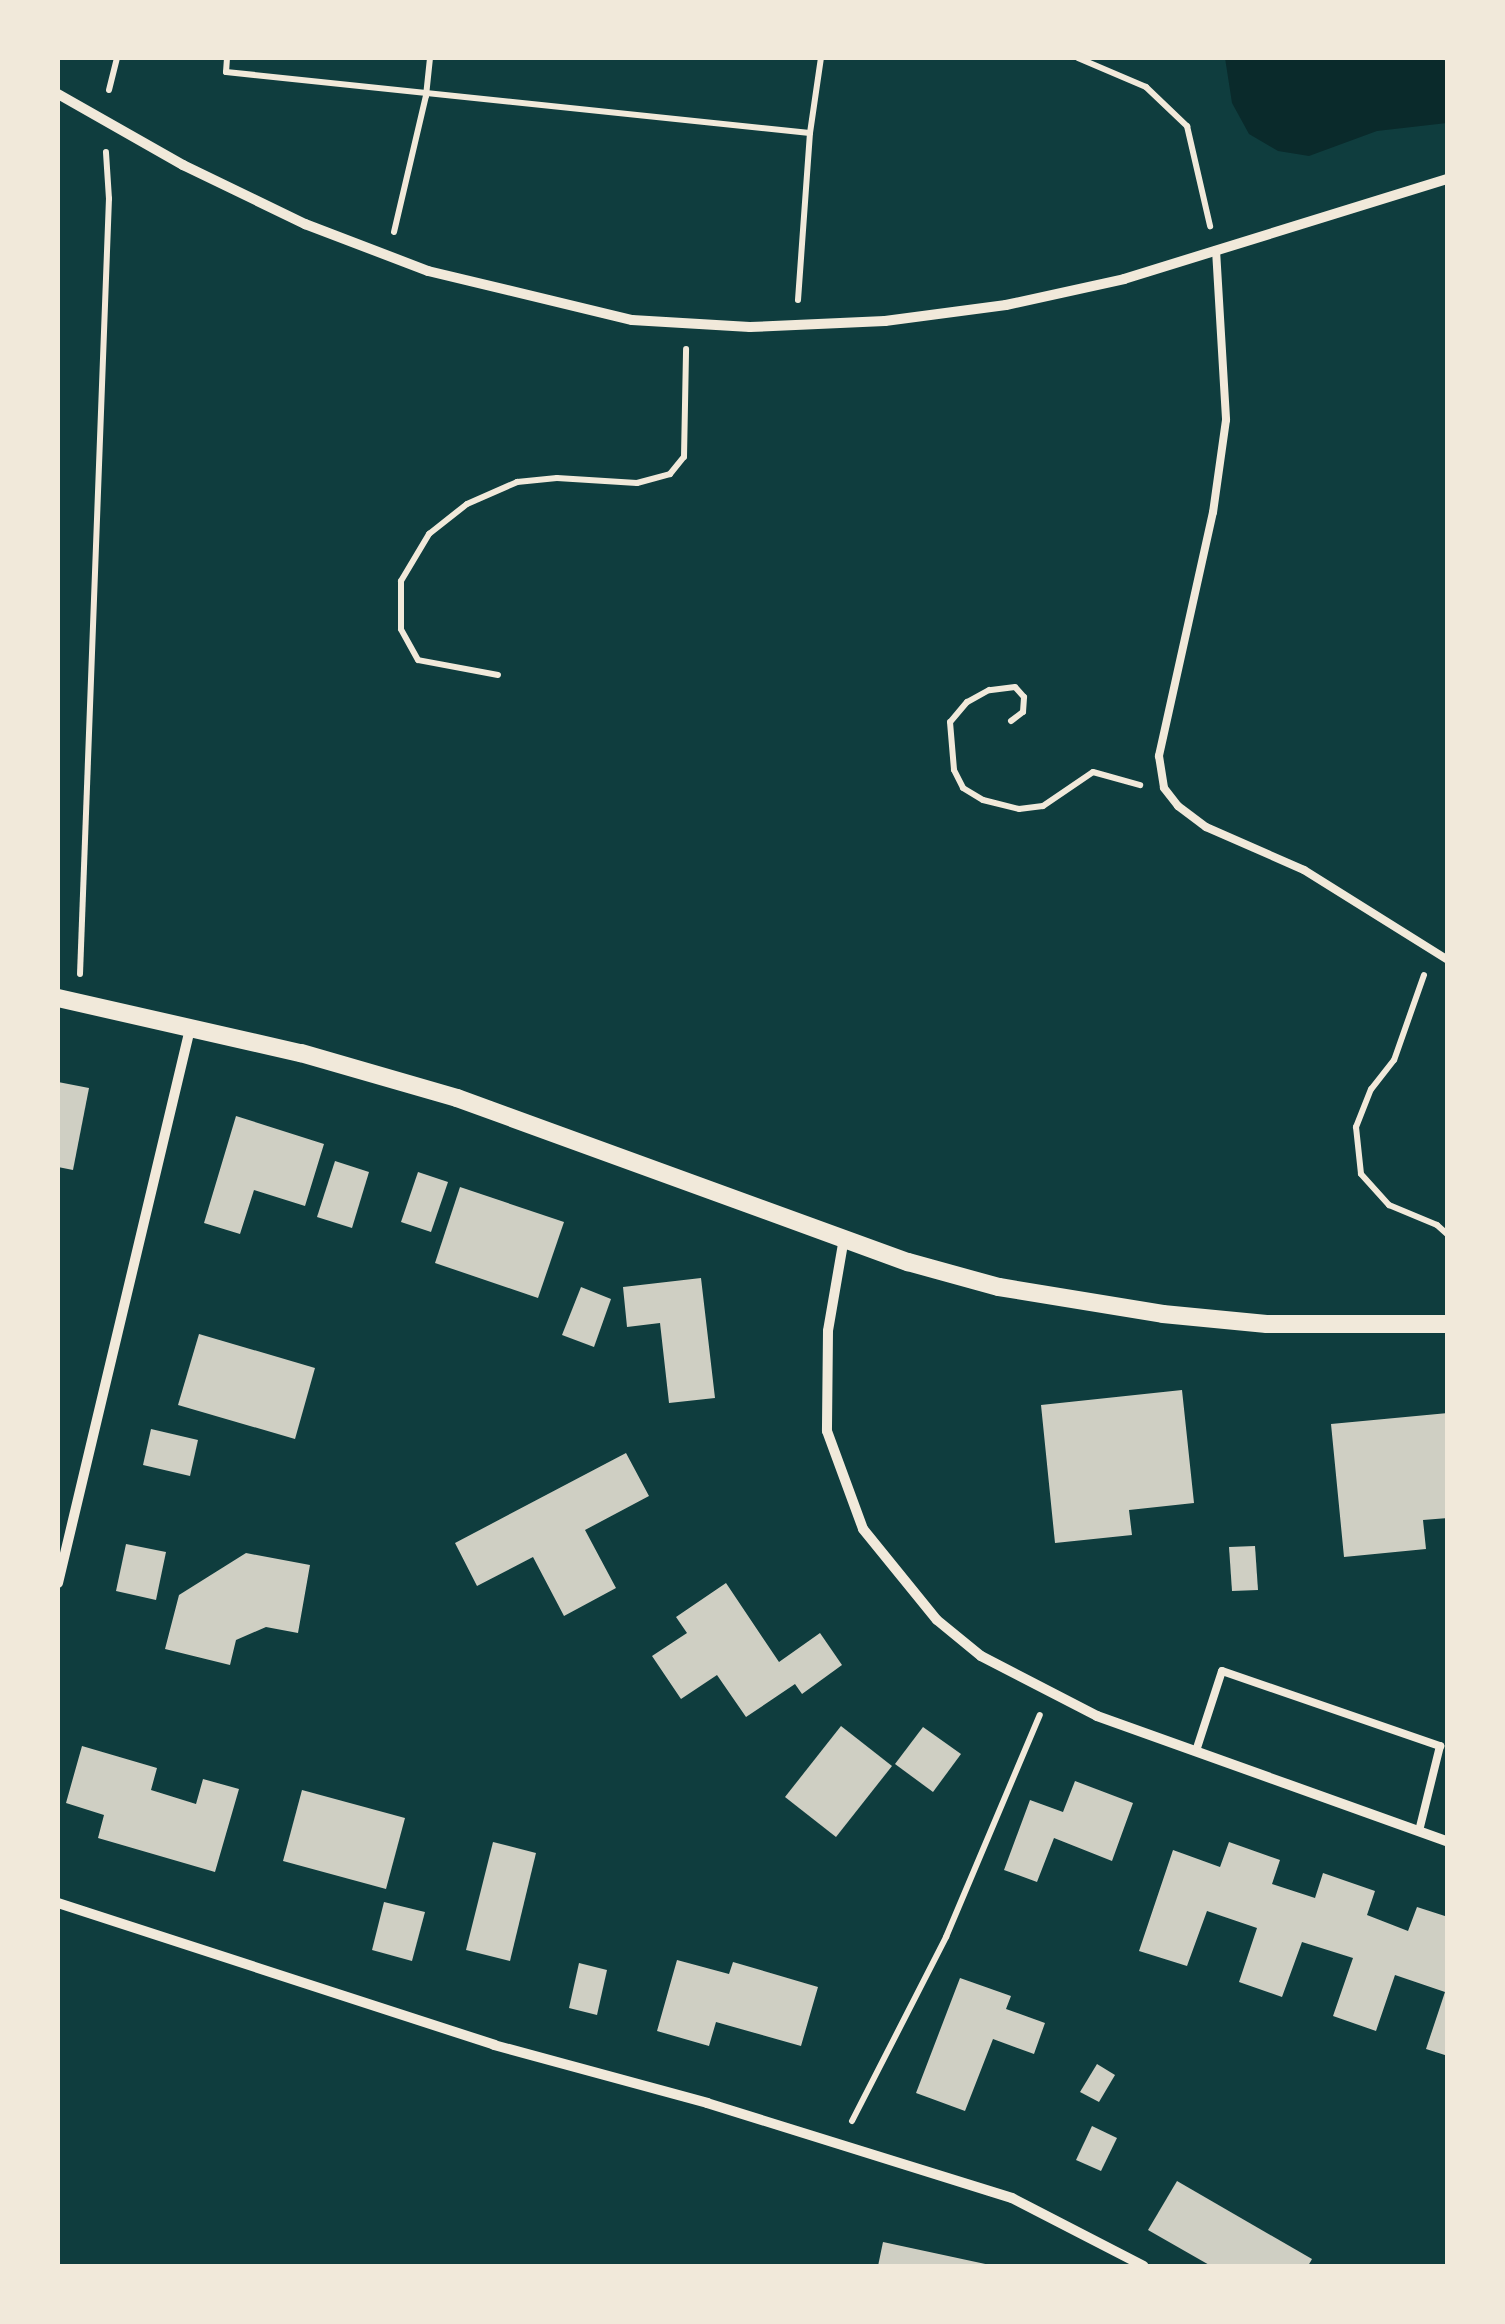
<!DOCTYPE html>
<style>
body{margin:0}
#map{position:relative;width:1505px;height:2324px;overflow:hidden;background:#0f3d3e;font-family:"Alegreya Sans",sans-serif}
div>[style]{position:absolute}
.water>*{inset:0;background:#0a2a2b}
.building>*{inset:0;background:#cfcfc3}
.path>*{height:6px;margin:-3px;padding:0 3px;transform-origin:3px;border-radius:3px;background:#f1e9da}
.service>*{height:8px;margin:-4px;padding:0 4px;transform-origin:4px;border-radius:4px;background:#f1e9da}
.minor>*{height:10px;margin:-5px;padding:0 5px;transform-origin:5px;border-radius:5px;background:#f1e9da}
.tertiary>*{height:18px;margin:-9px;padding:0 9px;transform-origin:9px;border-radius:9px;background:#f1e9da}
span{translate:-50% -50%;white-space:nowrap;text-align:center;line-height:1.15;-webkit-text-stroke:8px #f1e9da;paint-order:stroke}
.frame{position:absolute;inset:0;border:60px solid #f1e9da;pointer-events:none}
</style>
<div id="map">
<div class="water">
<i style="clip-path:polygon(1225px 58px,1439px 58px,1447px 62px,1447px 123px,1377px 131px,1309px 156px,1278px 151px,1249px 134px,1232px 103px)"></i>
</div>
<div class="building">
<i style="clip-path:polygon(58px 1082px,89px 1088px,73px 1170px,58px 1167px)"></i>
<i style="clip-path:polygon(236px 1116px,324px 1144px,305px 1206px,254px 1190px,240px 1234px,204px 1223px)"></i>
<i style="clip-path:polygon(335px 1161px,369px 1172px,352px 1228px,317px 1217px)"></i>
<i style="clip-path:polygon(418px 1172px,448px 1182px,431px 1232px,401px 1222px)"></i>
<i style="clip-path:polygon(460px 1187px,564px 1222px,538px 1298px,435px 1263px)"></i>
<i style="clip-path:polygon(701px 1278px,715px 1398px,669px 1403px,660px 1323px,627px 1327px,623px 1287px)"></i>
<i style="clip-path:polygon(581px 1287px,611px 1299px,594px 1347px,562px 1335px)"></i>
<i style="clip-path:polygon(199px 1334px,315px 1368px,295px 1439px,178px 1405px)"></i>
<i style="clip-path:polygon(1182px 1390px,1194px 1503px,1129px 1510px,1132px 1535px,1055px 1543px,1041px 1405px)"></i>
<i style="clip-path:polygon(1448px 1413px,1448px 1518px,1423px 1520px,1426px 1549px,1344px 1557px,1331px 1424px)"></i>
<i style="clip-path:polygon(151px 1429px,198px 1440px,190px 1476px,143px 1465px)"></i>
<i style="clip-path:polygon(626px 1453px,649px 1496px,585px 1530px,616px 1588px,564px 1616px,533px 1557px,477px 1586px,455px 1543px)"></i>
<i style="clip-path:polygon(126px 1544px,166px 1552px,156px 1600px,116px 1591px)"></i>
<i style="clip-path:polygon(1255px 1546px,1258px 1590px,1232px 1591px,1229px 1547px)"></i>
<i style="clip-path:polygon(246px 1553px,310px 1565px,298px 1633px,266px 1627px,236px 1640px,230px 1665px,165px 1649px,179px 1595px)"></i>
<i style="clip-path:polygon(726px 1583px,779px 1662px,820px 1633px,842px 1665px,802px 1694px,795px 1684px,746px 1717px,717px 1675px,681px 1699px,652px 1656px,687px 1633px,676px 1617px)"></i>
<i style="clip-path:polygon(841px 1726px,892px 1766px,836px 1837px,785px 1797px)"></i>
<i style="clip-path:polygon(923px 1727px,961px 1754px,933px 1792px,895px 1764px)"></i>
<i style="clip-path:polygon(82px 1746px,157px 1768px,151px 1790px,196px 1804px,203px 1779px,239px 1789px,215px 1872px,98px 1838px,104px 1815px,66px 1803px)"></i>
<i style="clip-path:polygon(1075px 1781px,1133px 1803px,1112px 1861px,1054px 1838px,1037px 1882px,1004px 1870px,1030px 1800px,1063px 1812px)"></i>
<i style="clip-path:polygon(302px 1790px,405px 1818px,386px 1889px,283px 1861px)"></i>
<i style="clip-path:polygon(493px 1842px,536px 1853px,510px 1961px,466px 1950px)"></i>
<i style="clip-path:polygon(1229px 1842px,1280px 1860px,1272px 1884px,1315px 1898px,1323px 1873px,1375px 1891px,1367px 1915px,1408px 1931px,1417px 1907px,1448px 1917px,1448px 2056px,1426px 2049px,1445px 1992px,1395px 1975px,1376px 2031px,1333px 2016px,1353px 1958px,1302px 1942px,1282px 1997px,1239px 1982px,1257px 1928px,1207px 1911px,1187px 1966px,1139px 1951px,1173px 1850px,1220px 1867px)"></i>
<i style="clip-path:polygon(384px 1902px,425px 1912px,412px 1961px,372px 1950px)"></i>
<i style="clip-path:polygon(677px 1960px,729px 1974px,733px 1962px,818px 1987px,801px 2046px,716px 2022px,709px 2046px,657px 2031px)"></i>
<i style="clip-path:polygon(579px 1963px,607px 1970px,597px 2015px,569px 2008px)"></i>
<i style="clip-path:polygon(960px 1978px,1011px 1996px,1006px 2009px,1045px 2023px,1034px 2054px,993px 2039px,965px 2111px,916px 2093px)"></i>
<i style="clip-path:polygon(1097px 2064px,1115px 2075px,1099px 2102px,1080px 2092px)"></i>
<i style="clip-path:polygon(1092px 2126px,1117px 2138px,1101px 2171px,1076px 2160px)"></i>
<i style="clip-path:polygon(1177px 2181px,1312px 2259px,1308px 2266px,1211px 2266px,1148px 2230px)"></i>
<i style="clip-path:polygon(883px 2242px,990px 2265px,990px 2266px,878px 2266px)"></i>
</div>
<div class="path">
<i style="left:227px;top:58px;width:14px;rotate:94deg"></i>
<i style="left:226px;top:72px;width:587px;rotate:5.96deg"></i>
<i style="left:1078px;top:58px;width:74px;rotate:23.1deg"></i>
<i style="left:1146px;top:87px;width:57px;rotate:43.6deg"></i>
<i style="left:1187px;top:126px;width:103px;rotate:77deg"></i>
<i style="left:109px;top:90px;width:33px;rotate:-76deg"></i>
<i style="left:394px;top:232px;width:140px;rotate:-76.8deg"></i>
<i style="left:426px;top:96px;width:38px;rotate:-84deg"></i>
<i style="left:798px;top:300px;width:167px;rotate:-85.9deg"></i>
<i style="left:810px;top:133px;width:76px;rotate:-81.7deg"></i>
<i style="left:498px;top:675px;width:81px;rotate:-169.4deg"></i>
<i style="left:418px;top:660px;width:35px;rotate:-119deg"></i>
<i style="left:401px;top:629px;width:48px;rotate:-90deg"></i>
<i style="left:401px;top:581px;width:55px;rotate:-59.2deg"></i>
<i style="left:429px;top:534px;width:48px;rotate:-38.3deg"></i>
<i style="left:467px;top:504px;width:55px;rotate:-23.7deg"></i>
<i style="left:517px;top:482px;width:40px;rotate:-5.7deg"></i>
<i style="left:557px;top:478px;width:80px;rotate:3.6deg"></i>
<i style="left:637px;top:483px;width:34px;rotate:-15deg"></i>
<i style="left:670px;top:474px;width:22px;rotate:-51deg"></i>
<i style="left:684px;top:457px;width:108px;rotate:-88.9deg"></i>
<i style="left:1011px;top:721px;width:15px;rotate:-37deg"></i>
<i style="left:1023px;top:712px;width:15px;rotate:-86deg"></i>
<i style="left:1024px;top:697px;width:13px;rotate:-132deg"></i>
<i style="left:1015px;top:687px;width:26px;rotate:173deg"></i>
<i style="left:989px;top:690px;width:25px;rotate:151deg"></i>
<i style="left:967px;top:702px;width:26px;rotate:130deg"></i>
<i style="left:950px;top:722px;width:48px;rotate:85.2deg"></i>
<i style="left:954px;top:770px;width:20px;rotate:63deg"></i>
<i style="left:963px;top:788px;width:23px;rotate:31deg"></i>
<i style="left:983px;top:800px;width:37px;rotate:14deg"></i>
<i style="left:1019px;top:809px;width:24px;rotate:-7deg"></i>
<i style="left:1043px;top:806px;width:60px;rotate:-34.2deg"></i>
<i style="left:1093px;top:772px;width:49px;rotate:15.5deg"></i>
<i style="left:80px;top:974px;width:776px;rotate:-87.86deg"></i>
<i style="left:109px;top:199px;width:47px;rotate:-93.7deg"></i>
<i style="left:1424px;top:975px;width:90px;rotate:109.4deg"></i>
<i style="left:1394px;top:1060px;width:37px;rotate:128deg"></i>
<i style="left:1371px;top:1089px;width:41px;rotate:111.5deg"></i>
<i style="left:1356px;top:1127px;width:47px;rotate:83.9deg"></i>
<i style="left:1361px;top:1174px;width:42px;rotate:47.9deg"></i>
<i style="left:1389px;top:1205px;width:52px;rotate:22.6deg"></i>
<i style="left:1437px;top:1225px;width:15px;rotate:42deg"></i>
<i style="left:852px;top:2121px;width:207px;rotate:-62.9deg"></i>
<i style="left:946px;top:1937px;width:241px;rotate:-67.1deg"></i>
</div>
<div class="service">
<i style="left:1216px;top:250px;width:170px;rotate:86.6deg"></i>
<i style="left:1226px;top:420px;width:93px;rotate:98deg"></i>
<i style="left:1213px;top:512px;width:250px;rotate:102.5deg"></i>
<i style="left:1159px;top:756px;width:32px;rotate:81deg"></i>
<i style="left:1164px;top:788px;width:23px;rotate:52deg"></i>
<i style="left:1178px;top:806px;width:35px;rotate:37deg"></i>
<i style="left:1206px;top:827px;width:107px;rotate:23.7deg"></i>
<i style="left:1304px;top:870px;width:170px;rotate:32deg"></i>
<i style="left:1196px;top:1751px;width:84px;rotate:-72deg"></i>
<i style="left:1222px;top:1671px;width:231px;rotate:19deg"></i>
<i style="left:1440px;top:1746px;width:88px;rotate:103.9deg"></i>
</div>
<div class="minor">
<i style="left:58px;top:94px;width:144px;rotate:29.6deg"></i>
<i style="left:183px;top:165px;width:136px;rotate:25.8deg"></i>
<i style="left:305px;top:224px;width:132px;rotate:20.9deg"></i>
<i style="left:428px;top:271px;width:210px;rotate:13.5deg"></i>
<i style="left:632px;top:320px;width:118px;rotate:3.4deg"></i>
<i style="left:750px;top:327px;width:135px;rotate:-2.5deg"></i>
<i style="left:885px;top:321px;width:122px;rotate:-7.5deg"></i>
<i style="left:1006px;top:305px;width:121px;rotate:-12.4deg"></i>
<i style="left:1124px;top:279px;width:339px;rotate:-17.2deg"></i>
<i style="left:844px;top:1238px;width:94px;rotate:99.8deg"></i>
<i style="left:828px;top:1331px;width:100px;rotate:90.6deg"></i>
<i style="left:827px;top:1431px;width:104px;rotate:69.8deg"></i>
<i style="left:863px;top:1529px;width:117px;rotate:50.9deg"></i>
<i style="left:937px;top:1620px;width:57px;rotate:39.3deg"></i>
<i style="left:981px;top:1656px;width:131px;rotate:27.3deg"></i>
<i style="left:1097px;top:1716px;width:373px;rotate:19.7deg"></i>
<i style="left:58px;top:1583px;width:570px;rotate:-76.6deg"></i>
<i style="left:58px;top:1903px;width:459px;rotate:18deg"></i>
<i style="left:494px;top:2045px;width:221px;rotate:15.2deg"></i>
<i style="left:707px;top:2103px;width:319px;rotate:17.3deg"></i>
<i style="left:1012px;top:2198px;width:148px;rotate:27.3deg"></i>
</div>
<div class="tertiary">
<i style="left:58px;top:998px;width:249px;rotate:12.8deg"></i>
<i style="left:301px;top:1053px;width:162px;rotate:16.1deg"></i>
<i style="left:457px;top:1098px;width:480px;rotate:20deg"></i>
<i style="left:908px;top:1262px;width:94px;rotate:15.4deg"></i>
<i style="left:999px;top:1287px;width:166px;rotate:9.3deg"></i>
<i style="left:1163px;top:1314px;width:104px;rotate:5.5deg"></i>
<i style="left:1267px;top:1324px;width:181px"></i>
</div>
<div class="frame"></div>
</div>
